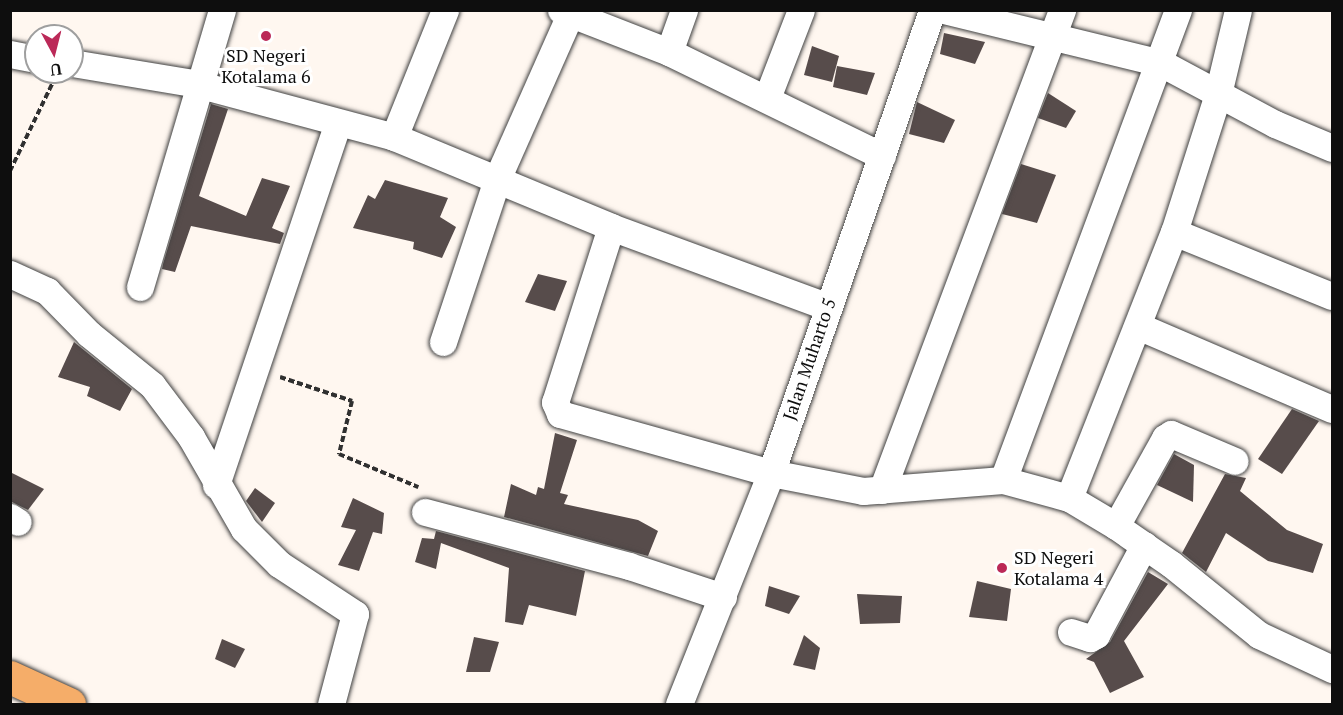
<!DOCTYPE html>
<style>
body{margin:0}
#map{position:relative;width:1343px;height:715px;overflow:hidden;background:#fff7f0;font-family:"PT Serif",serif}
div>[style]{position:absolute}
.building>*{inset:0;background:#574c4b}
.path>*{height:4px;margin-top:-2px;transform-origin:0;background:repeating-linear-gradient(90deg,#303030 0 6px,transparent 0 9px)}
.roads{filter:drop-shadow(0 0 2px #414141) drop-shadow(0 0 2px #414141)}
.street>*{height:27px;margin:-13.5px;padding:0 13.5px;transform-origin:13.5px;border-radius:13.5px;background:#fff}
.primary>*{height:33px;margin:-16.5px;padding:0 16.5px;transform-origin:16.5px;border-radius:16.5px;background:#f5ad69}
.dots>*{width:16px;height:16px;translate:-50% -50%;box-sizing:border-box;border:3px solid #fff;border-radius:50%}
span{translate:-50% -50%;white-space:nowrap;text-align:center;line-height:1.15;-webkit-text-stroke:6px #fff;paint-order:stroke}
.poi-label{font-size:18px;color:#0e0e0e}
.left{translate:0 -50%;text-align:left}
.street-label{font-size:18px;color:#0e0e0e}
.frame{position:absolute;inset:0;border:12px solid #0e0e0e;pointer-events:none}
.north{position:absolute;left:24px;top:24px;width:60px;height:60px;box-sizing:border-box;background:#fff;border:2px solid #9f9f9f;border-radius:50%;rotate:173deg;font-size:16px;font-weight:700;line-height:24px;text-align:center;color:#0e0e0e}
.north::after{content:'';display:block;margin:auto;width:21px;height:27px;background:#bb2958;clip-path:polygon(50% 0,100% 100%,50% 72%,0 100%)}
</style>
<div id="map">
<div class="building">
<i style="clip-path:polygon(944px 33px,985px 42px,975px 64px,940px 54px)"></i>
<i style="clip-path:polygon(812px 46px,839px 56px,832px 82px,804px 75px)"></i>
<i style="clip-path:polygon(837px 66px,875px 73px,867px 95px,833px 87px)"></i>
<i style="clip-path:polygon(1048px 93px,1076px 111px,1066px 128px,1038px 118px)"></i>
<i style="clip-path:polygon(917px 102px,955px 120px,944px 143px,909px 134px)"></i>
<i style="clip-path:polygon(211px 104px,228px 109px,199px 196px,246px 216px,262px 178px,290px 186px,272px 228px,284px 233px,280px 244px,191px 226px,175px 272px,162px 269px,163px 264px)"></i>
<i style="clip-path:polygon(1021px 164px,1056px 175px,1037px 223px,1002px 214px)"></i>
<i style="clip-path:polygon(385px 180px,448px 198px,440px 217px,456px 227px,442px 258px,413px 249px,414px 242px,353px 228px,368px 195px,375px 199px)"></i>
<i style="clip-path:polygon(538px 274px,567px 281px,555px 311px,525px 302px)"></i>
<i style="clip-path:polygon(74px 342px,132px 389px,120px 411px,87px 396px,90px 387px,58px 377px)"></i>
<i style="clip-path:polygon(1292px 409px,1319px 421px,1282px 474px,1258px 459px)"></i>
<i style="clip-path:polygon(555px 433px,577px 440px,560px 493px,568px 495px,564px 504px,638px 520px,658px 531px,648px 556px,504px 517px,511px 484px,536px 495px,538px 487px,544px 489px)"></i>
<i style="clip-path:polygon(1174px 454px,1194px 465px,1193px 502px,1157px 485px)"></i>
<i style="clip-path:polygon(10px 472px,44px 489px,28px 510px,10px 501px)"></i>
<i style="clip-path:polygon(1225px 474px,1246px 478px,1240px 491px,1287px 530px,1323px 544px,1313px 573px,1268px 561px,1226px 533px,1206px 572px,1182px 553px)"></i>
<i style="clip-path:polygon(255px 488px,275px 503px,262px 522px,246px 501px)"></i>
<i style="clip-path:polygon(353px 498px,384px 513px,382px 534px,373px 532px,359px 571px,338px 565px,356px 530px,341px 527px)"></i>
<i style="clip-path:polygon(436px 531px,585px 571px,576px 616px,529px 605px,523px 625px,505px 622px,509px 568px,441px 543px,436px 569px,415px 562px,422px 538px,434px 539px)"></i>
<i style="clip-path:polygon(1148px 572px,1168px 584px,1124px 641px,1144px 677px,1110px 693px,1094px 662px,1086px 659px,1110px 642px)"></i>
<i style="clip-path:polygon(977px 581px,1011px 589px,1007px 621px,969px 617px)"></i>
<i style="clip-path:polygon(769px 586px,800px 596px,789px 614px,765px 606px)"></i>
<i style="clip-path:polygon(857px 594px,902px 596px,900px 623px,860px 624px)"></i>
<i style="clip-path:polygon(804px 635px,820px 648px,815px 670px,793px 665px)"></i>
<i style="clip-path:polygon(474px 637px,499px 642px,490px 672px,466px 672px)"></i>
<i style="clip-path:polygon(222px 639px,245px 649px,235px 668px,215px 659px)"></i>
</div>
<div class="path">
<i style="left:10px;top:171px;width:101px;rotate:-64.2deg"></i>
<i style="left:280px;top:377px;width:76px;rotate:18.4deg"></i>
<i style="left:352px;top:401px;width:55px;rotate:103.8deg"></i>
<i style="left:339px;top:454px;width:86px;rotate:22.7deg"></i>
</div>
<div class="roads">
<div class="street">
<i style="left:561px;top:10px;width:116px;rotate:21.3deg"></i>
<i style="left:669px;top:52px;width:237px;rotate:26deg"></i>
<i style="left:944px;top:10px;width:223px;rotate:13.7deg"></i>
<i style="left:1161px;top:63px;width:129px;rotate:28.2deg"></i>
<i style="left:1275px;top:124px;width:62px;rotate:22.8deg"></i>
<i style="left:669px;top:52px;width:45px;rotate:-70.3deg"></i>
<i style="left:10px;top:54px;width:26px;rotate:11deg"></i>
<i style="left:72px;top:63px;width:123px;rotate:9.4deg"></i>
<i style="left:193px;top:83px;width:208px;rotate:15deg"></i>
<i style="left:394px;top:137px;width:235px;rotate:22.5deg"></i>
<i style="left:611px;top:227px;width:229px;rotate:20.2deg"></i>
<i style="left:767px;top:98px;width:94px;rotate:-68.9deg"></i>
<i style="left:394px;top:137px;width:137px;rotate:-68.1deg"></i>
<i style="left:611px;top:227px;width:184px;rotate:107.7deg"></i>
<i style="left:555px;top:402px;width:13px;rotate:67deg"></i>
<i style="left:560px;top:414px;width:219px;rotate:15.6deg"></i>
<i style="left:771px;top:473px;width:94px;rotate:11.1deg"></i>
<i style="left:863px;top:491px;width:140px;rotate:-4.5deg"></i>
<i style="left:1003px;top:480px;width:68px;rotate:15.3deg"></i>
<i style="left:1069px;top:498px;width:286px;rotate:-68.5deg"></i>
<i style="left:1174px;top:232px;width:145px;rotate:-72.3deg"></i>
<i style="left:1218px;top:94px;width:86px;rotate:-76.6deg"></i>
<i style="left:1174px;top:232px;width:170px;rotate:22.1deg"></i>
<i style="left:10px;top:274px;width:41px;rotate:24.7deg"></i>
<i style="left:47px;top:291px;width:60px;rotate:45.7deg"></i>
<i style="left:89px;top:334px;width:81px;rotate:39deg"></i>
<i style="left:152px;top:385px;width:65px;rotate:53.1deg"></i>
<i style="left:191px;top:437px;width:106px;rotate:60.1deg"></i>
<i style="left:244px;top:529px;width:49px;rotate:45deg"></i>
<i style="left:279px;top:564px;width:91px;rotate:33.3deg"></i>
<i style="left:355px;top:614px;width:93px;rotate:104.9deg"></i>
<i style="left:140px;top:287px;width:289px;rotate:-73.5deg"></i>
<i style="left:1138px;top:326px;width:211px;rotate:23.2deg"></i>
<i style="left:443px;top:342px;width:174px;rotate:-71.6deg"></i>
<i style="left:498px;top:177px;width:183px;rotate:-66.1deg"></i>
<i style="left:1003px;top:480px;width:502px;rotate:-69.58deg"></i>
<i style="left:216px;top:485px;width:380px;rotate:-71.4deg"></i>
<i style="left:882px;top:490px;width:513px;rotate:-69.44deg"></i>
<i style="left:1069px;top:498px;width:55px;rotate:30.8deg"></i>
<i style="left:1116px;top:526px;width:101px;rotate:-60.9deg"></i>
<i style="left:1165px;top:438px;width:7px;rotate:-34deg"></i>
<i style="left:1171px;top:434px;width:69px;rotate:22.9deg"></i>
<i style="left:425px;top:512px;width:211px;rotate:14.8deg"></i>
<i style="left:629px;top:566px;width:99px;rotate:18.3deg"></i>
<i style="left:10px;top:517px;width:9px;rotate:32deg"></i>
<i style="left:1116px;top:526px;width:67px;rotate:34.6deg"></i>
<i style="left:1171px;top:564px;width:113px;rotate:38.9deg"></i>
<i style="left:1259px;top:635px;width:81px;rotate:25deg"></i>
<i style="left:1071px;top:632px;width:20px;rotate:18deg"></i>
<i style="left:1090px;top:638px;width:7px;rotate:-27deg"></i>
<i style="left:1096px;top:635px;width:102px;rotate:-61.9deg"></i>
<i style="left:679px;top:704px;width:249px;rotate:-68.3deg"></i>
<i style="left:771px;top:473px;width:490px;rotate:-70.8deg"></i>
</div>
<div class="primary">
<i style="left:10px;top:677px;width:65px;rotate:24.6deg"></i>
</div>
</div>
<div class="dots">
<i style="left:266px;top:36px;background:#bb2958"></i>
<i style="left:1002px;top:568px;background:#bb2958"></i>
</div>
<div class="poi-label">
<span style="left:266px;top:66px">SD Negeri<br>Kotalama 6</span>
<span class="left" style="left:1014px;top:568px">SD Negeri<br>Kotalama 4</span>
</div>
<div class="street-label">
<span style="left:809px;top:359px;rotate:-71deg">Jalan Muharto 5</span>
</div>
<div class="frame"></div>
<div class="north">U</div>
</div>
